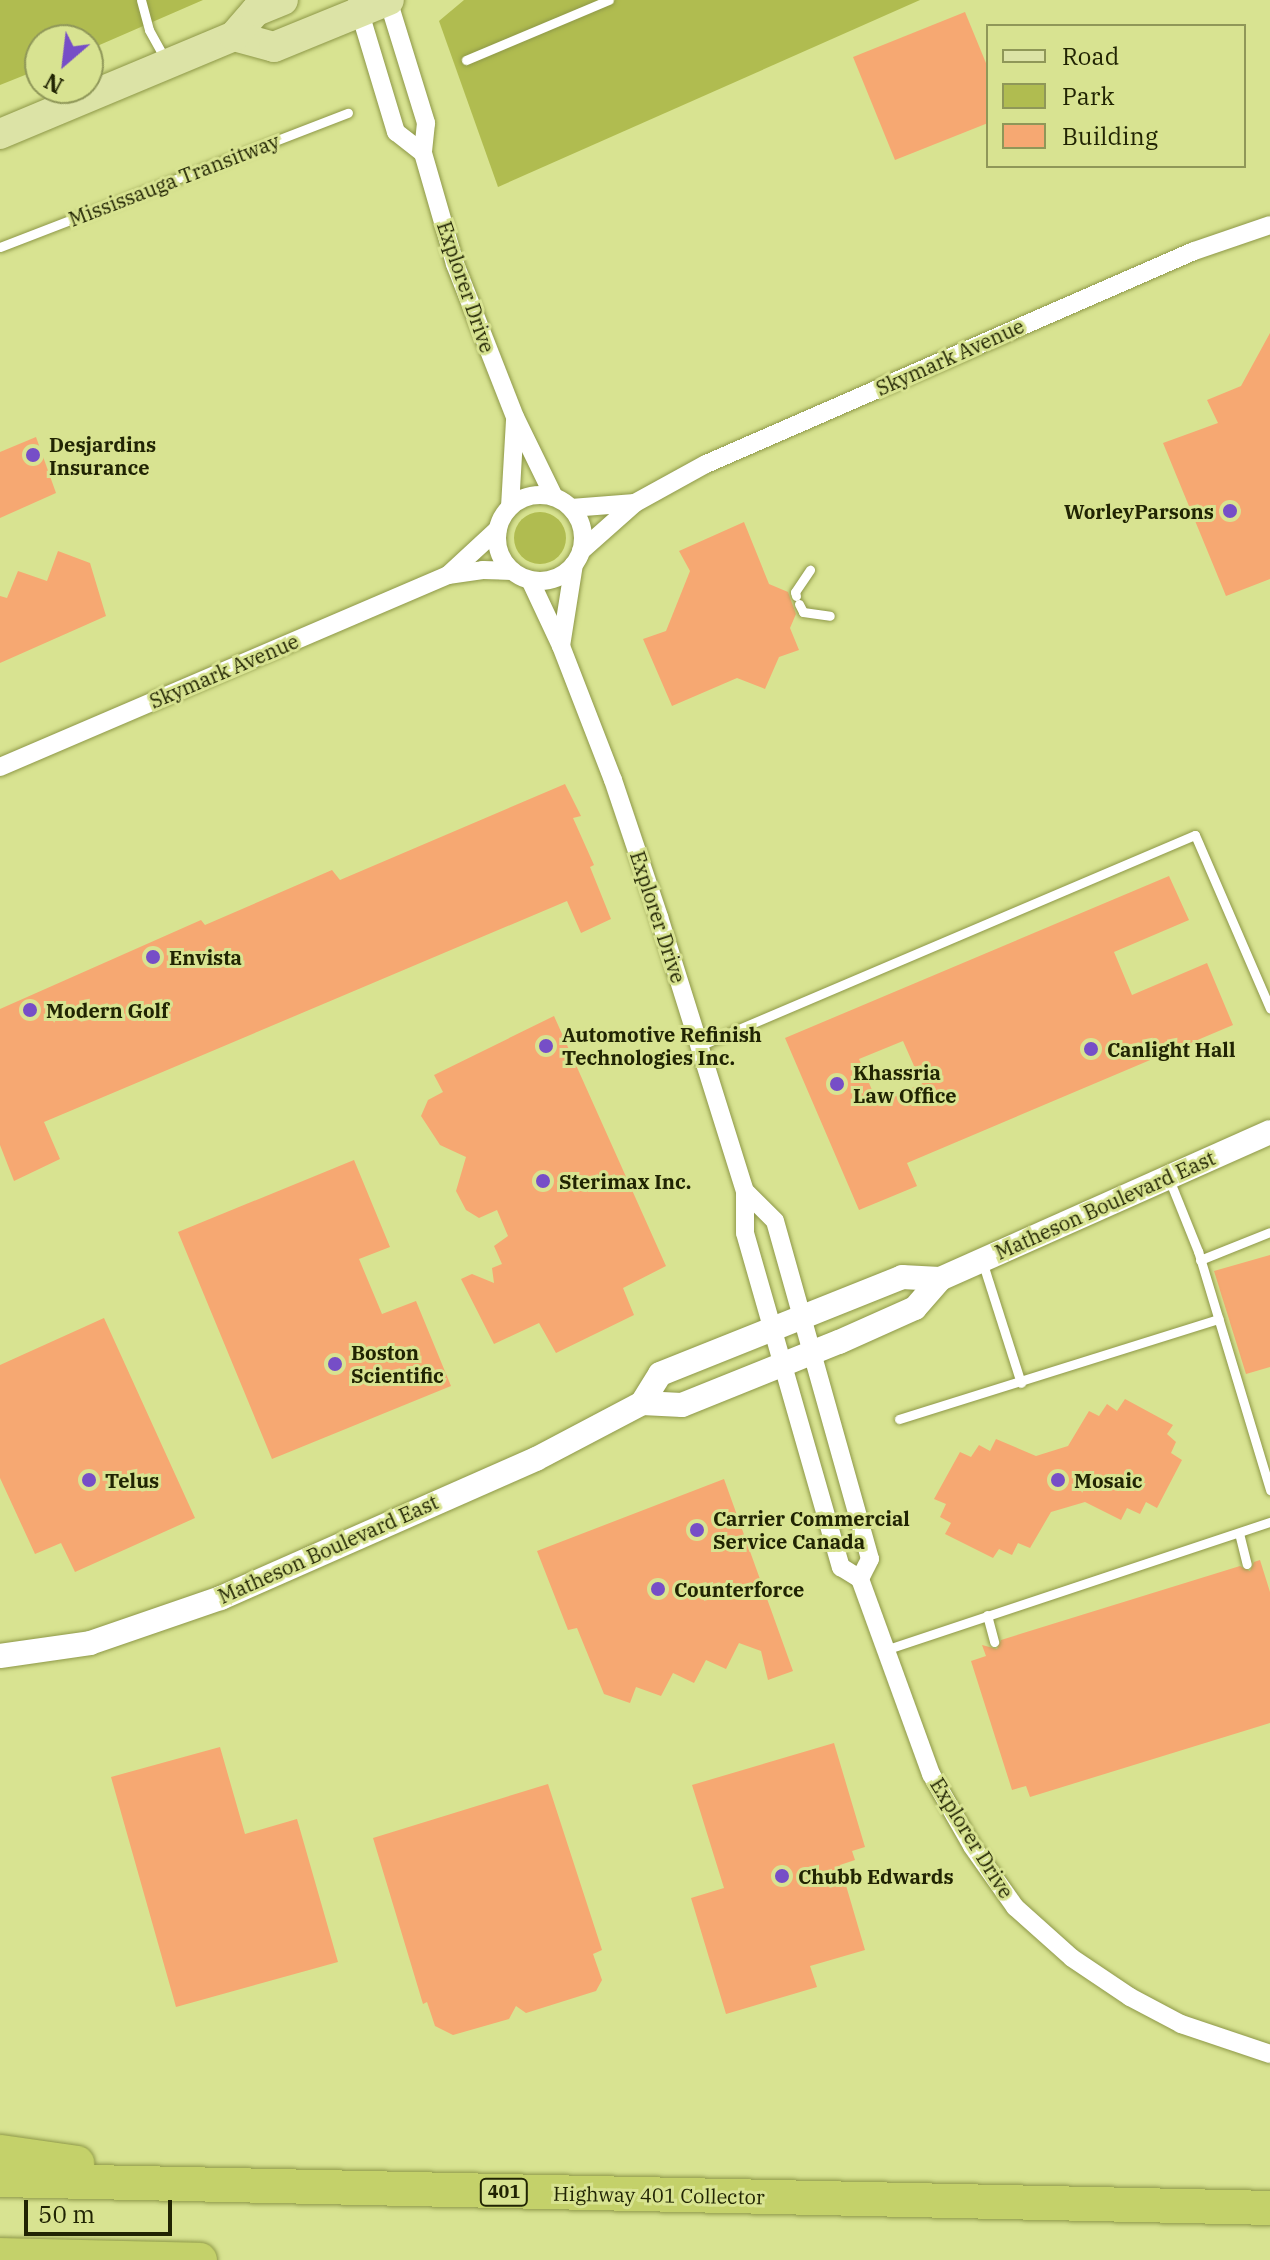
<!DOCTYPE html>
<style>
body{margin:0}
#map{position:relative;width:1270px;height:2260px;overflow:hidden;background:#d8e391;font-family:"IBM Plex Serif",serif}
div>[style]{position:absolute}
.green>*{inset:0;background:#b0bc50}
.round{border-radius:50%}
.building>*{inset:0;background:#f6a872}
.roads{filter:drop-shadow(0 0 2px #8e9848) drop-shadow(0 0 2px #8e9848)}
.service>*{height:9px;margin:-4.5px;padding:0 4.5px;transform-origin:4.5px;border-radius:4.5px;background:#fff}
.minor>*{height:18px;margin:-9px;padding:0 9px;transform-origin:9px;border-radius:9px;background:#fff}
.minor>.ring{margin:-9px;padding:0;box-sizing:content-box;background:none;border:18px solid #fff;border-radius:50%}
.tertiary>*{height:24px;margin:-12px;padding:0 12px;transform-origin:12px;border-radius:12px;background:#fff}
.primary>*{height:30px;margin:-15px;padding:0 15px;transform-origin:15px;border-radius:15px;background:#dce3a6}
.motorway>*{height:34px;margin:-17px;padding:0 17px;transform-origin:17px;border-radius:17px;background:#c4d16a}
.dots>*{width:22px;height:22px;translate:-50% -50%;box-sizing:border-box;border:4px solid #d8e391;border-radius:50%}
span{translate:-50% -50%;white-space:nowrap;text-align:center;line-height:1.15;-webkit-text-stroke:6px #d8e391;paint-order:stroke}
.shield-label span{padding:2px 6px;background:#d8e391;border:2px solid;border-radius:6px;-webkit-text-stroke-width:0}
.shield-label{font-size:18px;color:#212403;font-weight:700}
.street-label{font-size:20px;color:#212403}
.poi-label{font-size:20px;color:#212403;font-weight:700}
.left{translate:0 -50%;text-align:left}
.right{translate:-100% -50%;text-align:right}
.legend{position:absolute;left:986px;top:24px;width:260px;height:144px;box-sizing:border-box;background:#d8e391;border:2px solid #8f9758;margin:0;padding:10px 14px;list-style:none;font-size:24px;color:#212403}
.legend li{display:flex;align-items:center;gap:16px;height:40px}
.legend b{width:40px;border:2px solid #8f9758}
.north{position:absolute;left:24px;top:24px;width:80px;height:80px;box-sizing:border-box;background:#d8e391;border:2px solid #8f9758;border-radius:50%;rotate:208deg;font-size:22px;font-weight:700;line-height:32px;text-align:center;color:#212403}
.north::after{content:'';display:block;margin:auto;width:28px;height:36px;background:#764ec7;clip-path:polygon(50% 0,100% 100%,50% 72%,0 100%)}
.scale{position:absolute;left:24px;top:2200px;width:148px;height:36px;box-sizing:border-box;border:4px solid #212403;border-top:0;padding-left:10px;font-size:24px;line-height:28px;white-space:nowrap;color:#212403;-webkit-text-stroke:6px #d8e391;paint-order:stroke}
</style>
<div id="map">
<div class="green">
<i style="clip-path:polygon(0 0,203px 0,88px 50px,88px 40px,40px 40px,40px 69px,0 85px)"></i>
<i style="clip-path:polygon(464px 0,920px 0,498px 187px,439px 21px)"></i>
<i class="round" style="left:514px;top:512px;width:52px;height:52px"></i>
</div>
<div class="building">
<i style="clip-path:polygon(965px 12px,988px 68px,988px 123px,895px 160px,853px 57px)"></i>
<i style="clip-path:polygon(1270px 333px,1270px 579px,1226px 596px,1163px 443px,1218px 423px,1207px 400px,1241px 386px)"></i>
<i style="clip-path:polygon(36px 437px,56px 493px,0 518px,0 452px)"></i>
<i style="clip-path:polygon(744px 522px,769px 584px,788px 592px,796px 614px,790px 628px,799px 650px,779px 657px,765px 689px,737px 678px,672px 706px,643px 639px,666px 631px,690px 571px,679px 551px)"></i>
<i style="clip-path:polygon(58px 551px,90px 563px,106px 616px,0 663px,0 596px,7px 598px,18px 571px,47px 581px)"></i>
<i style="clip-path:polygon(565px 784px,581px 816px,573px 818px,594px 865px,590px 867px,611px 919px,581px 933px,567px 901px,44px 1122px,60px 1159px,14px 1181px,0 1145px,0 1009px,201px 920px,205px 925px,332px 870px,340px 880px)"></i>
<i style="clip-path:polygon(evenodd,1169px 876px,1189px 920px,1114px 952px,1132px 995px,1207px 963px,1233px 1025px,907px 1163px,917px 1186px,859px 1210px,785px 1038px,1169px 876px,903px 1041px,922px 1084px,877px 1102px,859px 1059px,903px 1041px)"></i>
<i style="clip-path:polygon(554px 1016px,666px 1266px,623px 1288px,634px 1315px,556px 1353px,539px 1323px,494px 1344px,461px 1279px,472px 1274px,494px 1283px,492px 1268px,502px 1264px,494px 1246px,508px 1236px,497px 1210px,479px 1218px,466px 1210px,456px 1191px,466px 1157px,440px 1145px,421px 1116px,428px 1100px,443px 1092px,434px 1075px)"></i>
<i style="clip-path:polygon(354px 1160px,390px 1247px,359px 1259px,382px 1314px,416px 1301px,451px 1386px,272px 1459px,178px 1232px)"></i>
<i style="clip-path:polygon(1270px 1255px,1270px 1367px,1246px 1374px,1214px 1271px)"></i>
<i style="clip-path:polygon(104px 1318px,195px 1518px,75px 1572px,61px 1543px,35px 1554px,0 1478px,0 1365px)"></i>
<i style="clip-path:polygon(1125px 1399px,1173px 1425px,1167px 1434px,1176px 1442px,1171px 1453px,1182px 1460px,1157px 1508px,1146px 1502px,1140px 1514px,1127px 1508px,1121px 1520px,1085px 1502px,1051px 1512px,1030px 1548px,1018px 1543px,1012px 1555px,999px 1549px,993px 1558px,945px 1534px,951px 1523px,940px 1517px,946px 1504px,934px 1499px,960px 1452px,971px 1457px,979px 1445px,990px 1451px,996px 1439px,1036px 1456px,1068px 1446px,1089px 1411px,1099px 1416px,1107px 1404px,1117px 1411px)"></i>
<i style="clip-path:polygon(724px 1479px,793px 1671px,768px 1680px,761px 1651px,739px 1643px,726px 1669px,706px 1660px,694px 1683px,673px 1673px,661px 1696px,636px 1687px,630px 1703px,604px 1694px,577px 1628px,568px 1630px,537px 1551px)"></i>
<i style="clip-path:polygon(1260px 1560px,1270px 1592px,1270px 1723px,1030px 1797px,1026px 1786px,1012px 1790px,971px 1661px,986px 1656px,982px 1645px,997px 1649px,1001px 1640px,1240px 1566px,1250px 1571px,1254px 1562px)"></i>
<i style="clip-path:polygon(834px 1743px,865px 1847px,852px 1851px,855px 1860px,840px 1865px,865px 1950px,810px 1966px,817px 1987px,726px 2014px,691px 1898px,724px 1888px,692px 1785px)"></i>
<i style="clip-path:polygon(220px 1747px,245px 1834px,297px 1819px,338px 1962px,176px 2007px,111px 1777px)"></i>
<i style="clip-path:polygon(548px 1784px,602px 1950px,593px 1954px,602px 1980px,596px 1991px,526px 2013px,516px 2006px,509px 2019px,453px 2035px,435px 2026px,427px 2002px,423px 2004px,373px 1838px)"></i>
</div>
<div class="roads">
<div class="service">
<i style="left:141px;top:0;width:31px;rotate:75deg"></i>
<i style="left:149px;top:30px;width:33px;rotate:61deg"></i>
<i style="left:466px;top:60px;width:155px;rotate:-22.8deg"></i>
<i style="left:0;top:247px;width:373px;rotate:-21.1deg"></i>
<i style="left:796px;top:596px;width:4px;rotate:-104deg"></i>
<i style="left:795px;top:592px;width:27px;rotate:-56deg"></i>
<i style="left:799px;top:604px;width:9px;rotate:63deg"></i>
<i style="left:803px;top:612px;width:27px;rotate:8deg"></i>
<i style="left:699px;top:1046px;width:539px;rotate:-23.05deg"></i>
<i style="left:1195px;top:835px;width:189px;rotate:66.6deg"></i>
<i style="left:1169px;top:1179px;width:78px;rotate:68.1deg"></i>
<i style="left:1198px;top:1251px;width:250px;rotate:73.2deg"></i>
<i style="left:1200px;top:1260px;width:75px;rotate:-21.8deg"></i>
<i style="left:982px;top:1261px;width:128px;rotate:72.3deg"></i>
<i style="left:899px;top:1419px;width:335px;rotate:-17.4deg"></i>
<i style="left:1239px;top:1533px;width:32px;rotate:76deg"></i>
<i style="left:987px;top:1615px;width:28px;rotate:75deg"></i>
<i style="left:885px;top:1650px;width:406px;rotate:-18.4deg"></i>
</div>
<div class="minor">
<i style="left:388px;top:0;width:129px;rotate:72.8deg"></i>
<i style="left:426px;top:123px;width:30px;rotate:96deg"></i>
<i style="left:423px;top:153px;width:116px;rotate:73.9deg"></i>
<i style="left:455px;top:264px;width:164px;rotate:68.6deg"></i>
<i style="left:515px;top:417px;width:89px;rotate:64deg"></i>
<i style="left:357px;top:3px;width:135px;rotate:73.2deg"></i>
<i style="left:396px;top:132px;width:34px;rotate:38deg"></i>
<i class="ring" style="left:497px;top:495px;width:68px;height:68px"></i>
<i style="left:510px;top:507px;width:87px;rotate:-86.7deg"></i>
<i style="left:571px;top:508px;width:64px;rotate:-4.5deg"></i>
<i style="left:581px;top:551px;width:72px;rotate:-41.6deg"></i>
<i style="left:635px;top:503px;width:81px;rotate:-28.8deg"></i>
<i style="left:706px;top:464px;width:532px;rotate:-23.58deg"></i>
<i style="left:1194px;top:251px;width:80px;rotate:-18.9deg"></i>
<i style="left:448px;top:575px;width:68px;rotate:-42.6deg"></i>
<i style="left:530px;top:580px;width:73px;rotate:64.8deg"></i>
<i style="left:561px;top:646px;width:144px;rotate:68.8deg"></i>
<i style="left:613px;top:780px;width:145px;rotate:71.4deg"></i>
<i style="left:659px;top:917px;width:287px;rotate:72.6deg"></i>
<i style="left:745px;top:1191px;width:42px;rotate:90deg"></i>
<i style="left:745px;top:1233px;width:348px;rotate:74deg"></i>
<i style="left:841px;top:1567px;width:22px;rotate:32deg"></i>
<i style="left:860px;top:1579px;width:208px;rotate:70deg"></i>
<i style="left:931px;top:1774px;width:83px;rotate:60.3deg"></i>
<i style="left:972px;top:1846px;width:75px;rotate:54.8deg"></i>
<i style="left:1015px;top:1907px;width:76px;rotate:41.8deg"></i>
<i style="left:1072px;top:1958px;width:70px;rotate:33.9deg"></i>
<i style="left:1130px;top:1997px;width:58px;rotate:27.9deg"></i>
<i style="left:1181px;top:2024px;width:94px;rotate:18.6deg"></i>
<i style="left:561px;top:646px;width:83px;rotate:-81deg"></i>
<i style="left:0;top:767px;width:487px;rotate:-23.2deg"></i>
<i style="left:448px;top:575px;width:35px;rotate:-8deg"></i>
<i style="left:483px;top:570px;width:29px;rotate:2deg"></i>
<i style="left:745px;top:1191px;width:42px;rotate:45deg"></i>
<i style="left:775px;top:1221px;width:351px;rotate:74.3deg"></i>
<i style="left:870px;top:1559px;width:22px;rotate:117deg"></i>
</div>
<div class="tertiary">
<i style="left:642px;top:1403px;width:34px;rotate:-58deg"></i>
<i style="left:660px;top:1374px;width:261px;rotate:-21.8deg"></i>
<i style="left:902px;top:1277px;width:38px;rotate:3deg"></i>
<i style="left:940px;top:1279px;width:361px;rotate:-24deg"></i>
<i style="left:0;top:1656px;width:91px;rotate:-8.2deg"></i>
<i style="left:90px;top:1643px;width:139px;rotate:-19deg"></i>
<i style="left:221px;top:1598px;width:344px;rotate:-23.8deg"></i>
<i style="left:536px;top:1459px;width:120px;rotate:-27.8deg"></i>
<i style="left:642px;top:1403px;width:40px;rotate:2.9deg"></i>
<i style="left:682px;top:1405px;width:169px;rotate:-21.9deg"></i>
<i style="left:839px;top:1342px;width:83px;rotate:-24.1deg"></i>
<i style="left:915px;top:1308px;width:38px;rotate:-49deg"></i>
</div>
<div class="primary">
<i style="left:234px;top:36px;width:41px;rotate:15.4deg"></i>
<i style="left:274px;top:47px;width:124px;rotate:-22.2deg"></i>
<i style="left:0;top:134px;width:254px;rotate:-22.7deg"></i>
<i style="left:234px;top:36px;width:33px;rotate:-49deg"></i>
<i style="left:256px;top:11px;width:29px;rotate:-22deg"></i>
</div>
<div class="motorway">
<i style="left:0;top:2152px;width:78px;rotate:8.1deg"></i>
<i style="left:0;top:2180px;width:1270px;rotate:1.26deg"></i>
<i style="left:0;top:2255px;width:200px;rotate:1.4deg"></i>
</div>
</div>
<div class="dots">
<i style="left:33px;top:455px;background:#764ec7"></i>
<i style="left:1230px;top:511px;background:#764ec7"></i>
<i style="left:153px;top:957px;background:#764ec7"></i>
<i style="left:30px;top:1010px;background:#764ec7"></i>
<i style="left:546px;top:1046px;background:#764ec7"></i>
<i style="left:1091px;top:1049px;background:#764ec7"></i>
<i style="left:837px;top:1084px;background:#764ec7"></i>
<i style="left:543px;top:1181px;background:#764ec7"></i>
<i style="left:335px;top:1364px;background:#764ec7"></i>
<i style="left:89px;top:1480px;background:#764ec7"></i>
<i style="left:1058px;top:1480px;background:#764ec7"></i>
<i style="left:697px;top:1530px;background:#764ec7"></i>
<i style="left:658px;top:1589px;background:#764ec7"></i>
<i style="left:782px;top:1876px;background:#764ec7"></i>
</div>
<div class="shield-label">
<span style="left:504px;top:2192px">401</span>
</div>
<div class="street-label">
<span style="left:174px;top:180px;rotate:-21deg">Mississauga Transitway</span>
<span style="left:466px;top:287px;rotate:71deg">Explorer Drive</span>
<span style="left:950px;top:357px;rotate:-24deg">Skymark Avenue</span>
<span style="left:224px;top:671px;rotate:-23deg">Skymark Avenue</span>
<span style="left:658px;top:917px;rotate:72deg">Explorer Drive</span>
<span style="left:1105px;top:1205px;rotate:-24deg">Matheson Boulevard East</span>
<span style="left:328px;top:1549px;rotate:-24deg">Matheson Boulevard East</span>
<span style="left:972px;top:1838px;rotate:58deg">Explorer Drive</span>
<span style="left:659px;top:2195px;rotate:1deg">Highway 401 Collector</span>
</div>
<div class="poi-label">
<span class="left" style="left:49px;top:456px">Desjardins<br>Insurance</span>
<span class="right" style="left:1214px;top:511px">WorleyParsons</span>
<span class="left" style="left:169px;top:957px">Envista</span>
<span class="left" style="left:46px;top:1010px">Modern Golf</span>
<span class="left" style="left:562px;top:1046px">Automotive Refinish<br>Technologies Inc.</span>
<span class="left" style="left:1107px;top:1049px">Canlight Hall</span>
<span class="left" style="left:853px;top:1084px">Khassria<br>Law Office</span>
<span class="left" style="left:559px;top:1181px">Sterimax Inc.</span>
<span class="left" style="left:351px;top:1364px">Boston<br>Scientific</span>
<span class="left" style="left:105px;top:1480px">Telus</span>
<span class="left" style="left:1074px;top:1480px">Mosaic</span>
<span class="left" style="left:713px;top:1530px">Carrier Commercial<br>Service Canada</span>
<span class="left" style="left:674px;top:1589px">Counterforce</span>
<span class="left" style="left:798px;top:1876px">Chubb Edwards</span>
</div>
<ul class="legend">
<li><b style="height:10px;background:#dce3a6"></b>Road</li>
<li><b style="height:22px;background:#b0bc50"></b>Park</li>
<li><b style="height:22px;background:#f6a872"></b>Building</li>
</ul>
<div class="north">N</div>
<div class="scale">50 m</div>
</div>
